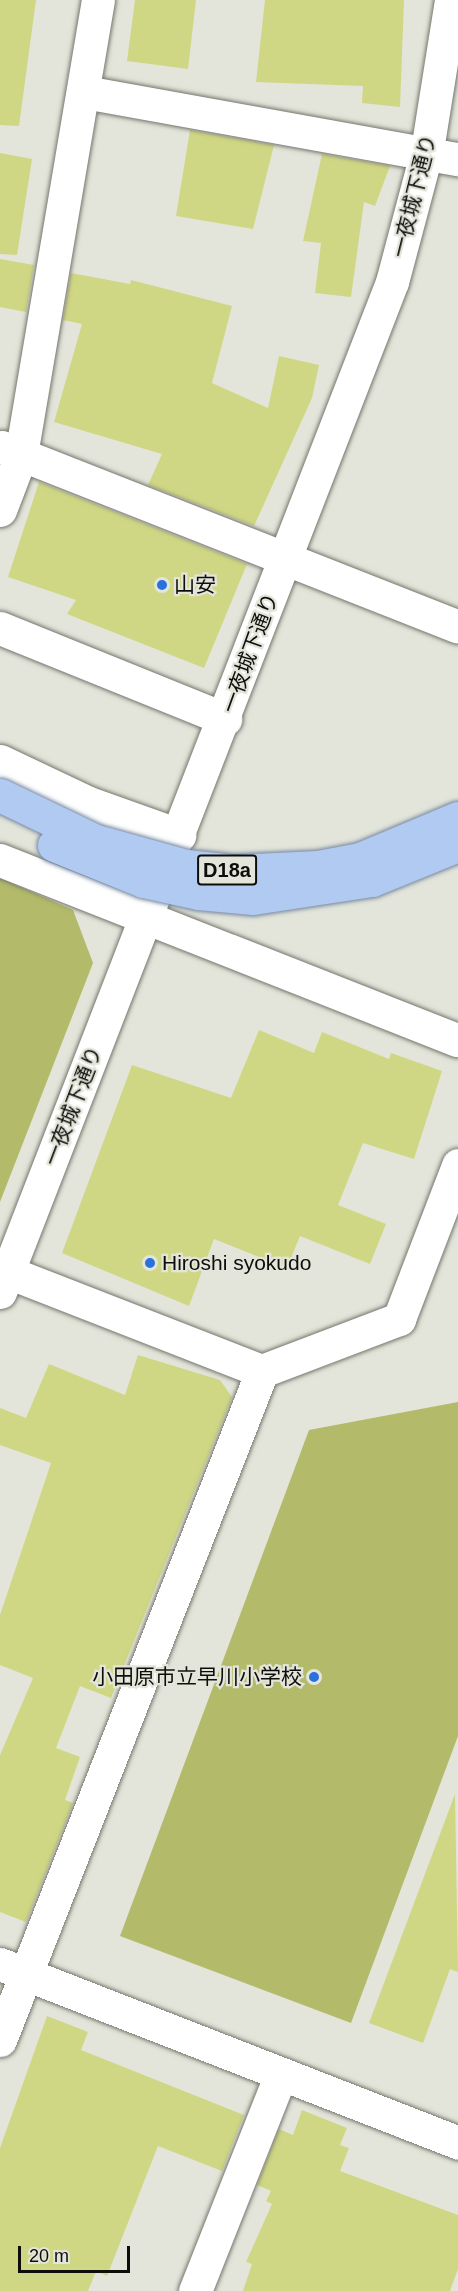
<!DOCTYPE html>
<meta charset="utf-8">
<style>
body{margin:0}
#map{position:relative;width:458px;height:2291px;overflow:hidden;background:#e3e5da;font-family:Helvetica,"Noto Sans JP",sans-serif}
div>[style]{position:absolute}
.green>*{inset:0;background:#b3ba69}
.building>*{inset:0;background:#d0d784}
.roads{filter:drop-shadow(0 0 2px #75766d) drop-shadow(0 0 2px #75766d)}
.street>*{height:33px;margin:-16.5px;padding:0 16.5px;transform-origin:16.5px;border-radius:16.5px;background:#fff}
.secondary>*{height:33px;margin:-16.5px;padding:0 16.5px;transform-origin:16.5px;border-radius:16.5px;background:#fff}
.bridges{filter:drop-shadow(0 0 2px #7788a0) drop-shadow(0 0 2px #7788a0)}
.highway-bridge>*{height:33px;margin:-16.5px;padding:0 16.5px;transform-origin:16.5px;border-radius:16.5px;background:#b0caf1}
.dots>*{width:16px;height:16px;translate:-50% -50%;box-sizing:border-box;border:3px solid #e3e5da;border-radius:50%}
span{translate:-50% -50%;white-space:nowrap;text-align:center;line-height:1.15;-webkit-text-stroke:4.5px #e3e5da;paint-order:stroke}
.shield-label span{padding:2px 4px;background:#e3e5da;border:2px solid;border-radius:4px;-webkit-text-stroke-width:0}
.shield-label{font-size:20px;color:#0d0d0a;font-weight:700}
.street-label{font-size:21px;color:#0d0d0a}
.poi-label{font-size:21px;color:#0d0d0a}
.left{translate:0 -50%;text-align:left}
.right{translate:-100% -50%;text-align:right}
.scale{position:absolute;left:18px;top:2246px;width:112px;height:27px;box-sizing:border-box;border:3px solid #0d0d0a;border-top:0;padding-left:8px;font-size:18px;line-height:21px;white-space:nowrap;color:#0d0d0a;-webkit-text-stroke:4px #e3e5da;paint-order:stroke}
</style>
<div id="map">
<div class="green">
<i style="clip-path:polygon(0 878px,73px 910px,93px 963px,0 1202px)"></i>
<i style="clip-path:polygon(458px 1402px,458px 1736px,351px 2023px,120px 1936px,309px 1430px)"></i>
</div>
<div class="building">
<i style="clip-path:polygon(0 0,36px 0,19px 126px,0 125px)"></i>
<i style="clip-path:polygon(135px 0,196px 0,188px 69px,127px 61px)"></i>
<i style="clip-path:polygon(265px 0,404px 0,400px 107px,362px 103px,363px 86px,256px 82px)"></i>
<i style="clip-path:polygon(190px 130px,274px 145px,253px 229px,176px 216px)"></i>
<i style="clip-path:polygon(0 153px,32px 159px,17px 255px,0 254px)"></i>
<i style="clip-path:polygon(322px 154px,390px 166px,375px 206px,364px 202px,351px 297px,315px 293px,321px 243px,303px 241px)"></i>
<i style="clip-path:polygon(0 259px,34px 265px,26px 312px,0 307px)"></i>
<i style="clip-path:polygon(71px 273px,130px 284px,131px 280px,232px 306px,212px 383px,268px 408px,279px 356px,319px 365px,312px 398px,254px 526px,148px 485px,162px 454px,54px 422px,82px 324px,63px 320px)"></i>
<i style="clip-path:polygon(39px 482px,247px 564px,204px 668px,67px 614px,76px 600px,8px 577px)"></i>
<i style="clip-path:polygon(259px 1030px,314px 1053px,322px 1032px,389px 1059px,391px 1053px,442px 1071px,414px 1159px,363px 1143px,338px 1205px,386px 1224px,370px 1264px,300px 1236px,287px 1268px,214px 1239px,189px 1306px,62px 1253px,132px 1065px,231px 1098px)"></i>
<i style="clip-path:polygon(138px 1355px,220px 1380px,232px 1397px,111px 1698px,80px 1686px,56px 1748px,80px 1757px,65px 1800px,73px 1803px,26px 1922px,0 1912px,0 1755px,33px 1678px,0 1665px,0 1615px,51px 1463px,0 1445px,0 1408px,26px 1418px,49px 1364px,125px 1395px)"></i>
<i style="clip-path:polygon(455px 1794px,458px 1972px,450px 1969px,423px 2043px,369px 2023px)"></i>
<i style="clip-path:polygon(47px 2016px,88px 2032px,81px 2050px,244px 2115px,222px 2171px,158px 2146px,107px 2276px,96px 2271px,88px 2291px,0 2291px,0 2148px)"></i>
<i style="clip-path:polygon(302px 2110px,347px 2128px,340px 2145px,349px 2148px,340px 2171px,458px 2215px,458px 2269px,450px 2291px,243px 2291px,252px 2264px,246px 2262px,272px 2204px,266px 2201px,271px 2191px,257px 2185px,279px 2129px,293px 2135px)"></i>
</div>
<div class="roads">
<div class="street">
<i style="left:84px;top:92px;width:380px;rotate:10.2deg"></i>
<i style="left:2px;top:447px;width:490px;rotate:21.5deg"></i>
<i style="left:0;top:510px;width:59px;rotate:-69.1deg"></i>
<i style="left:21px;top:455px;width:461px;rotate:-80.4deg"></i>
<i style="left:0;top:628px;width:243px;rotate:22deg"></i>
<i style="left:0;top:1269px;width:281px;rotate:21.3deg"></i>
<i style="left:262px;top:1371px;width:147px;rotate:-20.8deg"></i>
<i style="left:399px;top:1319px;width:165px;rotate:-69deg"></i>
<i style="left:0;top:1964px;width:492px;rotate:21.3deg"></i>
<i style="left:0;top:2040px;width:718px;rotate:-68.61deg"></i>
<i style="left:195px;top:2291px;width:233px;rotate:-68.4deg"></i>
</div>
<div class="secondary">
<i style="left:0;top:761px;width:98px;rotate:25.3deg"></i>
<i style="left:89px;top:803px;width:96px;rotate:19.6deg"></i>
<i style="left:0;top:860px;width:492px;rotate:21.5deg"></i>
<i style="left:0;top:1292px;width:1083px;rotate:-68.79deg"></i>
<i style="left:392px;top:282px;width:137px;rotate:-75.1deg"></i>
<i style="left:427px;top:150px;width:152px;rotate:-80.9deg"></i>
</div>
</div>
<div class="bridges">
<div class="highway-bridge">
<i style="left:0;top:795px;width:106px;rotate:25.6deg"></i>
<i style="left:96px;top:841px;width:93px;rotate:15.5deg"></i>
<i style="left:186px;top:866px;width:48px;rotate:5.9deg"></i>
<i style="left:234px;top:871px;width:84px;rotate:-2.7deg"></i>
<i style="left:318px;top:867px;width:43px;rotate:-10.8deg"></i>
<i style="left:360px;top:859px;width:106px;rotate:-22.7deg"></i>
<i style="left:54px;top:845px;width:96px;rotate:22deg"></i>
<i style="left:143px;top:881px;width:56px;rotate:12.3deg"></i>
<i style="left:198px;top:893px;width:55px;rotate:5.2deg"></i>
<i style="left:253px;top:898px;width:120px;rotate:-8.6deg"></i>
<i style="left:372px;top:880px;width:93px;rotate:-22.1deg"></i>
</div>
</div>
<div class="dots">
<i style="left:162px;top:585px;background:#2972de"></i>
<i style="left:150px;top:1263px;background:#2972de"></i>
<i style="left:314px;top:1677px;background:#2972de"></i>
</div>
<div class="shield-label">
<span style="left:227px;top:870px">D18a</span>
</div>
<div class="street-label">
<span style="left:414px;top:196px;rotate:-76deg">一夜城下通り</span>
<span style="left:250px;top:653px;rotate:-70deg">一夜城下通り</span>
<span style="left:73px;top:1106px;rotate:-69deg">一夜城下通り</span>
</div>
<div class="poi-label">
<span class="left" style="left:174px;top:585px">山安</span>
<span class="left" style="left:162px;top:1263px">Hiroshi syokudo</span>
<span class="right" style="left:302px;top:1677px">小田原市立早川小学校</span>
</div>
<div class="scale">20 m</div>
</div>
